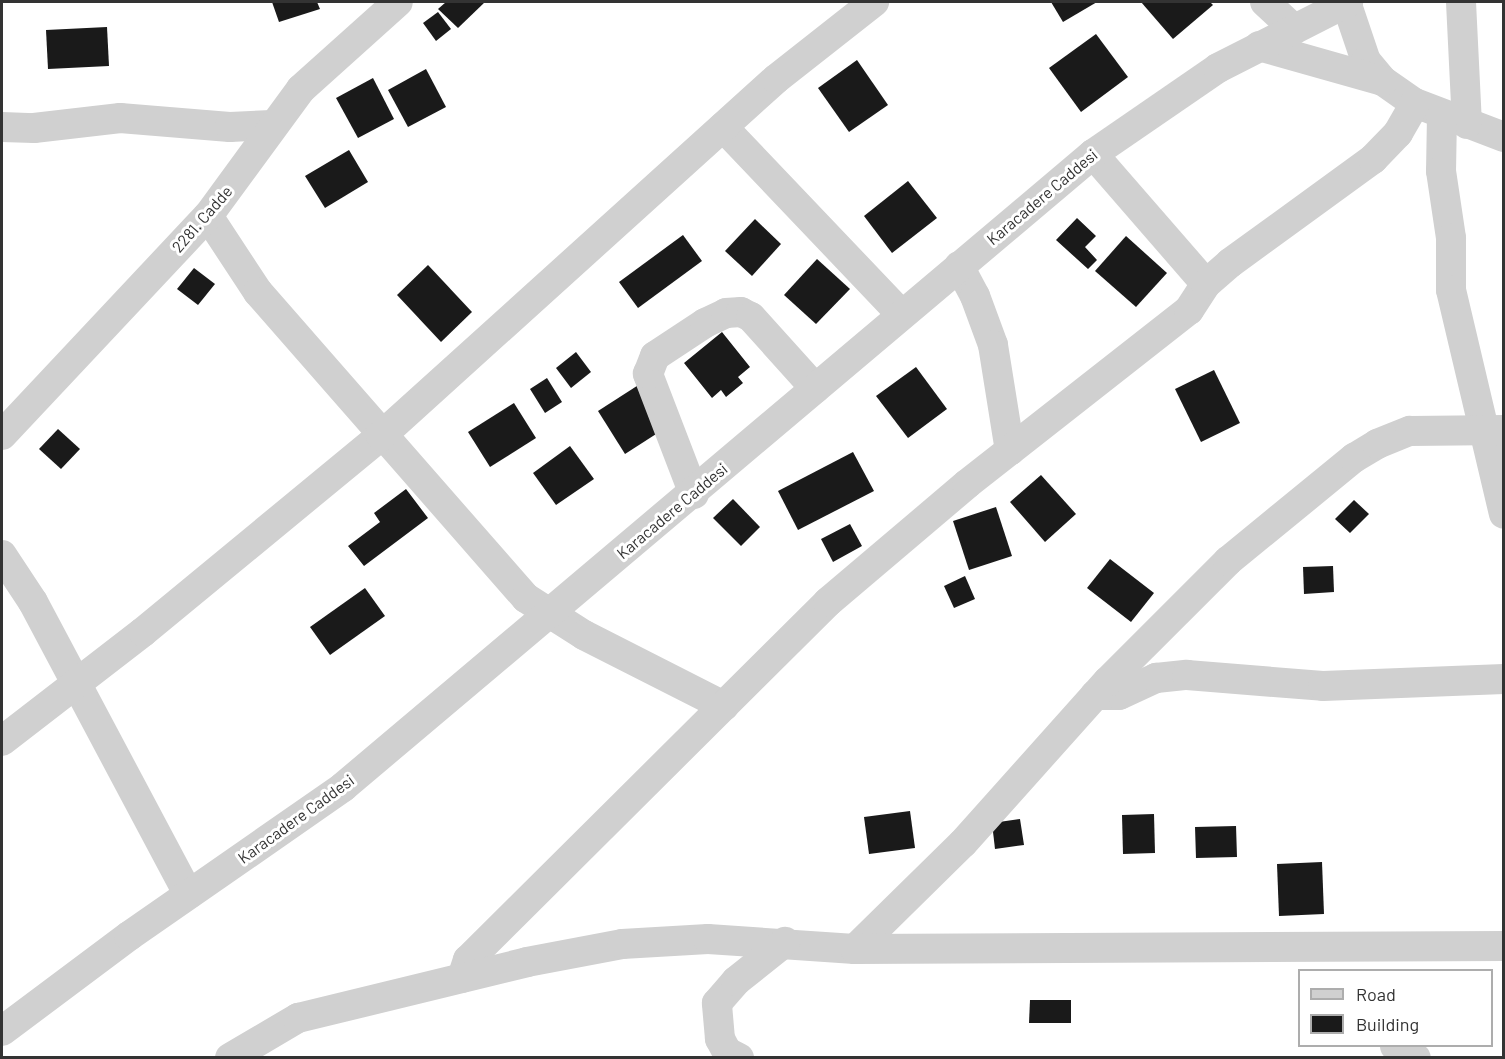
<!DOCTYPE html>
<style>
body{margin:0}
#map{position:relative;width:1505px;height:1059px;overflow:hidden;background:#fff;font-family:Barlow,sans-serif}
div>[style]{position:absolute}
.building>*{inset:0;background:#1a1a1a}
.minor>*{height:30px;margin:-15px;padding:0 15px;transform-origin:15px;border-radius:15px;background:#d0d0d0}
span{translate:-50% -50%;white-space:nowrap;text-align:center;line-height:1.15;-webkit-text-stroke:6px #fff;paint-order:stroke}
.street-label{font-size:16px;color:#333}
.frame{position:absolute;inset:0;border:3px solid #333;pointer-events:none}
.legend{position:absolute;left:1298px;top:969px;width:195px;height:78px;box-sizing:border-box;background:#fff;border:2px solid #adadad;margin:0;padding:8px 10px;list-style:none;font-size:18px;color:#333}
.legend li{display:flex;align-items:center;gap:12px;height:30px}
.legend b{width:30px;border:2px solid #adadad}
</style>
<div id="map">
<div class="building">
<i style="clip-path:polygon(272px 2px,317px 2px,320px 9px,279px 22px)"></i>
<i style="clip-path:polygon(446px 2px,485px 2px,458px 28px,438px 9px)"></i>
<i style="clip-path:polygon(1051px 2px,1097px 2px,1063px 22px)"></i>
<i style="clip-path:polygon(1141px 2px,1210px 2px,1213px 5px,1173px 39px)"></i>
<i style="clip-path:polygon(438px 12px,451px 29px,436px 41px,423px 23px)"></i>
<i style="clip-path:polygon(107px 27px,109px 66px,48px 69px,46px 30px)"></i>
<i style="clip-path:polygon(1096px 34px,1128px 77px,1081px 112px,1049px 68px)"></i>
<i style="clip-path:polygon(857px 60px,888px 105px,849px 132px,818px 88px)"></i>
<i style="clip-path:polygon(426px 69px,446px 107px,408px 127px,388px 90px)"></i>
<i style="clip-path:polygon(373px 78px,394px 119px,358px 138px,336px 98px)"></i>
<i style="clip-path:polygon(349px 150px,368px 182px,325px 208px,305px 176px)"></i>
<i style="clip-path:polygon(908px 181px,937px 218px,892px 253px,864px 216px)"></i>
<i style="clip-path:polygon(1077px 218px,1096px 236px,1085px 247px,1097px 260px,1088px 269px,1056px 240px)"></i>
<i style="clip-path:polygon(755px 219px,781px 244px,752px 276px,725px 251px)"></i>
<i style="clip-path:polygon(683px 235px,702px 261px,638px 308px,619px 282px)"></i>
<i style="clip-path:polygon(1126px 236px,1167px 273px,1136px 307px,1095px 271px)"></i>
<i style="clip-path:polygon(817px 259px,850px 289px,816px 324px,784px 295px)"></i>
<i style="clip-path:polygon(428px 265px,472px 312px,441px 342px,397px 295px)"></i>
<i style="clip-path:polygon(194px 268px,215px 284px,198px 305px,177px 289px)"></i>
<i style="clip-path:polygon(722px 332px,750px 367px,738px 377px,743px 383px,726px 397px,721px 390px,712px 398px,684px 363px)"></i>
<i style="clip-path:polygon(576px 352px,591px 372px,571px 388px,556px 368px)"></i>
<i style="clip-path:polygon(916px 367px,947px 409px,908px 438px,876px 396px)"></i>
<i style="clip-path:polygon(1214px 370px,1240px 423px,1201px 442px,1175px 389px)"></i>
<i style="clip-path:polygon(547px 378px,562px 402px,545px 413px,530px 389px)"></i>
<i style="clip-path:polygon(640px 384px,667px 427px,625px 454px,598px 411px)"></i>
<i style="clip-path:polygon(514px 403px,536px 438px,490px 467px,468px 432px)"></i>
<i style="clip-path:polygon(58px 429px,80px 449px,61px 469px,39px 449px)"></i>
<i style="clip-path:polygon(570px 446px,594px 479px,556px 505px,533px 473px)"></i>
<i style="clip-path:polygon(853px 452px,874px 491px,798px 530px,778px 491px)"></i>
<i style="clip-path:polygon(1041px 475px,1076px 514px,1045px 542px,1010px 502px)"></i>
<i style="clip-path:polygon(406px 489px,428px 518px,364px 566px,348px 546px,380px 522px,374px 513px)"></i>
<i style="clip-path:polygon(733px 499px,760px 527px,741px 546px,713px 518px)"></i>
<i style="clip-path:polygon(1354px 500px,1369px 514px,1350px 533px,1335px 519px)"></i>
<i style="clip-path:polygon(996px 507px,1012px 556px,969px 570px,953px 521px)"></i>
<i style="clip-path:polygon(850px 524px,862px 546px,833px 562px,821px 539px)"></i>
<i style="clip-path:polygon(1110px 559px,1154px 593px,1131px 622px,1087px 588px)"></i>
<i style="clip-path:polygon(1333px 566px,1334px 592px,1304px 594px,1303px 567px)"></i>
<i style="clip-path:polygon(965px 576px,975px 599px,954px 608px,944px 586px)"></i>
<i style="clip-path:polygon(365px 588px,385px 616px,330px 655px,310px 627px)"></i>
<i style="clip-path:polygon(910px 811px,915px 848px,869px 854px,864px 817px)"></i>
<i style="clip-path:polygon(1154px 814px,1155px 853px,1123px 854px,1122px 815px)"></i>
<i style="clip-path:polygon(1020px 819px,1024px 845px,995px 849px,992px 823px)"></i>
<i style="clip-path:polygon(1236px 826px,1237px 857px,1196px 858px,1195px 827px)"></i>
<i style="clip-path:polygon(1322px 862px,1324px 914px,1279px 916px,1277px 864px)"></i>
<i style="clip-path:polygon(1030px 1000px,1071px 1000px,1071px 1023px,1029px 1023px)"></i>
</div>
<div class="minor">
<i style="left:1265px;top:2px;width:40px;rotate:43deg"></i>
<i style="left:1346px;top:2px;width:62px;rotate:71.3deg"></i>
<i style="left:1366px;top:61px;width:26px;rotate:50deg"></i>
<i style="left:1383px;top:81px;width:39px;rotate:35deg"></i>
<i style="left:1415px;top:103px;width:95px;rotate:20.9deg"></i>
<i style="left:1461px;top:2px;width:122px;rotate:87.2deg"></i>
<i style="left:1259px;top:46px;width:129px;rotate:15.8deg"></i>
<i style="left:1442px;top:115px;width:56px;rotate:91deg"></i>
<i style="left:1441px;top:171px;width:68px;rotate:81.5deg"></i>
<i style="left:1451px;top:238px;width:52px;rotate:90deg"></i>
<i style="left:1451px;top:290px;width:230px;rotate:76.7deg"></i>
<i style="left:2px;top:127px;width:32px;rotate:2deg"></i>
<i style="left:34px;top:128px;width:87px;rotate:-6.6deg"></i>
<i style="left:120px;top:118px;width:110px;rotate:4.7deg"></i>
<i style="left:230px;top:127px;width:42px;rotate:-2.7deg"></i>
<i style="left:723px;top:127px;width:258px;rotate:46.4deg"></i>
<i style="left:1093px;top:154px;width:172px;rotate:49deg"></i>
<i style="left:208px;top:216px;width:91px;rotate:56.7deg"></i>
<i style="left:258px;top:292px;width:407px;rotate:48.8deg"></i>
<i style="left:526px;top:598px;width:69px;rotate:32.5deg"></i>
<i style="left:584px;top:635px;width:157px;rotate:26.9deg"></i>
<i style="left:959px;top:266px;width:34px;rotate:62deg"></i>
<i style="left:975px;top:296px;width:52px;rotate:69.8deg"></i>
<i style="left:993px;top:345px;width:107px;rotate:80.9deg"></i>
<i style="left:2px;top:435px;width:301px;rotate:-46.8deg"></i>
<i style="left:208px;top:216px;width:157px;rotate:-53.8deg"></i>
<i style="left:301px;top:89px;width:130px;rotate:-41.9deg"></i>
<i style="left:694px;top:494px;width:129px;rotate:-111deg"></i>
<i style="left:648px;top:374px;width:19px;rotate:-69deg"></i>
<i style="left:655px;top:356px;width:60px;rotate:-33.4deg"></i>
<i style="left:705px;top:323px;width:23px;rotate:-25deg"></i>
<i style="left:726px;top:313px;width:15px;rotate:-4deg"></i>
<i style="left:741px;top:312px;width:11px;rotate:27deg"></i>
<i style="left:751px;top:317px;width:96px;rotate:48deg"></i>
<i style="left:2px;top:555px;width:56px;rotate:56.6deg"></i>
<i style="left:33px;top:602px;width:331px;rotate:62deg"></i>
<i style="left:1095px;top:695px;width:24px"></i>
<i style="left:1119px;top:695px;width:41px;rotate:-24.7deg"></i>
<i style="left:1156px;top:678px;width:31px;rotate:-6deg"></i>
<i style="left:1187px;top:675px;width:136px;rotate:4.6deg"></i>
<i style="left:1323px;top:686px;width:181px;rotate:-2.2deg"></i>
<i style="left:2px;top:741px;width:178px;rotate:-37.7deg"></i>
<i style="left:143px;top:632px;width:308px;rotate:-39.5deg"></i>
<i style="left:381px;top:436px;width:532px;rotate:-42.11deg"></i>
<i style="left:776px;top:79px;width:125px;rotate:-38.2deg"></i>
<i style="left:855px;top:949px;width:151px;rotate:-44.5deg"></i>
<i style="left:963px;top:843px;width:217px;rotate:-48.2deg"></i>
<i style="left:1108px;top:681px;width:170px;rotate:-45deg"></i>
<i style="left:1228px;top:561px;width:163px;rotate:-39.3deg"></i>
<i style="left:1354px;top:458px;width:27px;rotate:-31deg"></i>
<i style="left:1377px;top:444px;width:35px;rotate:-22deg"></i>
<i style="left:1410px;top:431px;width:94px;rotate:-0.6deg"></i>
<i style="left:462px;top:978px;width:19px;rotate:-72deg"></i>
<i style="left:468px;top:960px;width:508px;rotate:-44.84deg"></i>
<i style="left:828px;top:602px;width:182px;rotate:-40.3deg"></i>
<i style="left:967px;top:484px;width:282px;rotate:-38.1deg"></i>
<i style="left:1189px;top:310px;width:31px;rotate:-57deg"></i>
<i style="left:1206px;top:284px;width:32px;rotate:-41deg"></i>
<i style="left:1230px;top:263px;width:177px;rotate:-36deg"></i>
<i style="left:1373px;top:159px;width:36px;rotate:-46deg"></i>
<i style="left:1398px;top:133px;width:34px;rotate:-60deg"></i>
<i style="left:2px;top:1031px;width:159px;rotate:-36.8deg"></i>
<i style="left:129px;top:936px;width:261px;rotate:-34.8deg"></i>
<i style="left:343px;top:787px;width:981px;rotate:-40.16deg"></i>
<i style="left:1093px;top:154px;width:152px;rotate:-34.5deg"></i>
<i style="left:1218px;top:68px;width:146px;rotate:-26.9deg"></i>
<i style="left:1395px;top:1046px;width:24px;rotate:30deg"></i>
<i style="left:230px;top:1058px;width:79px;rotate:-30.5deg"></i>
<i style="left:298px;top:1018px;width:236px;rotate:-13.7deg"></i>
<i style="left:527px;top:962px;width:97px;rotate:-10.7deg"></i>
<i style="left:622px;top:944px;width:86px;rotate:-3.3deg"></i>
<i style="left:708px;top:939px;width:147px;rotate:3.9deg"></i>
<i style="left:855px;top:949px;width:649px;rotate:-0.26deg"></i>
<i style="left:739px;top:1058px;width:13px;rotate:-153deg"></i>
<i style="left:727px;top:1052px;width:15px;rotate:-118deg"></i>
<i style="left:720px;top:1039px;width:36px;rotate:-95deg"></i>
<i style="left:717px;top:1003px;width:29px;rotate:-49deg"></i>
<i style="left:736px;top:981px;width:63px;rotate:-38.5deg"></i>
</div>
<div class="street-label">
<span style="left:1042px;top:197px;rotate:-40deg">Karacadere Caddesi</span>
<span style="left:202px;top:219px;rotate:-49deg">2281. Cadde</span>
<span style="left:672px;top:511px;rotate:-40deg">Karacadere Caddesi</span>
<span style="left:296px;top:819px;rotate:-36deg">Karacadere Caddesi</span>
</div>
<div class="frame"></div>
<ul class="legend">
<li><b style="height:8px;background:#d0d0d0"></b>Road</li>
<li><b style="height:16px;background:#1a1a1a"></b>Building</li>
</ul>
</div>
